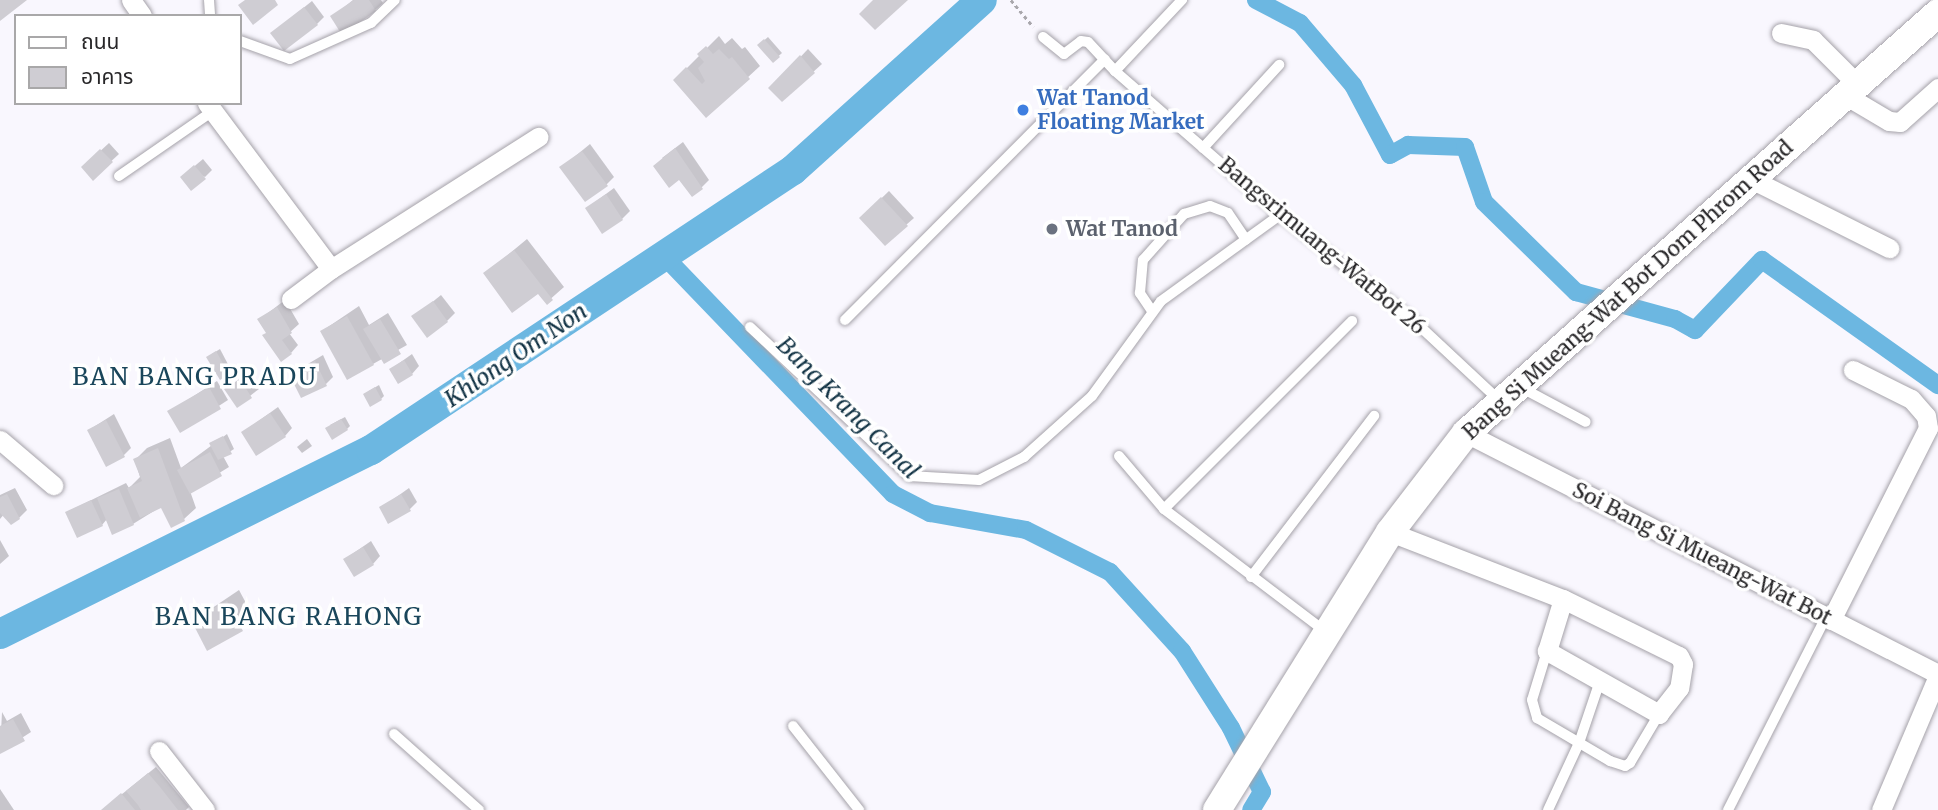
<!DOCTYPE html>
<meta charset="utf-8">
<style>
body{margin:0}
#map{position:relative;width:1938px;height:810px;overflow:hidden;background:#f9f7fe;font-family:Merriweather,"Noto Sans Thai",serif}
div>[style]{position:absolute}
.shadow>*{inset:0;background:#0003}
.canal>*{height:18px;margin:-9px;padding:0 9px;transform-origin:9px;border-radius:9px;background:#6cb7e1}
.river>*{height:30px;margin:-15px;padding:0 15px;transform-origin:15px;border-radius:15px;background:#6cb7e1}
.building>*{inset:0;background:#cfcdd3}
.path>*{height:2.5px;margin-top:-1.25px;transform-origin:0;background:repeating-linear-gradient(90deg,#a9a7ac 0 3.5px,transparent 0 7px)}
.roads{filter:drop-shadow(0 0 2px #a5a2a9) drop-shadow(0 0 2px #a5a2a9)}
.lane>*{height:10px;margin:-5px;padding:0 5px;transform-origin:5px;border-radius:5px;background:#fff}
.street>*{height:19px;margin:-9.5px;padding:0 9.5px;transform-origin:9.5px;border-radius:9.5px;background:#fff}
.secondary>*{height:28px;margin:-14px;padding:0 14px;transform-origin:14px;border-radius:14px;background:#fff}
.dots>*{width:19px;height:19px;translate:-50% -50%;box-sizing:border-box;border:4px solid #fff;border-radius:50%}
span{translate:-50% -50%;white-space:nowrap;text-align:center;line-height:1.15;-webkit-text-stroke:7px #fff;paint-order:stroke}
.shop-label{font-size:21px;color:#366cbe;font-weight:700}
.left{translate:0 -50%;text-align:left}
.worship-label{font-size:21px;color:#5b616d;font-weight:700}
.street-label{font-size:21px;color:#272628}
.water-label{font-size:23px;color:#113244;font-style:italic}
.quarter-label{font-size:24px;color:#1a465b;letter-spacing:2px}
.legend{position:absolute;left:14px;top:14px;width:228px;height:91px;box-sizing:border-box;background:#fff;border:2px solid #a9a8a9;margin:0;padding:9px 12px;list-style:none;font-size:21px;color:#272628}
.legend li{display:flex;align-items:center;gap:14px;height:35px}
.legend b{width:35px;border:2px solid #a9a8a9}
</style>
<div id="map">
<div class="shadow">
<i style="clip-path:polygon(353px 0,381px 0,383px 3px,375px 10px,332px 17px)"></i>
<i style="clip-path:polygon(312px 1px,324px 17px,317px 24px,272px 33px)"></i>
<i style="clip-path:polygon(719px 36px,725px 44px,732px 38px,742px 49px,745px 47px,760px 66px,706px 116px,675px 80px)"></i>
<i style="clip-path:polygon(768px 37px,782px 53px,773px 61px,759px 45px)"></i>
<i style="clip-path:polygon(808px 49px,822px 64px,782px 100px,771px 88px)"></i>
<i style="clip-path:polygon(683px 142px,709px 180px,701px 188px,662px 158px)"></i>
<i style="clip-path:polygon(109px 143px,119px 154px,93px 178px,83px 167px)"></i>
<i style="clip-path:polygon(590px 144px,614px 177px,606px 185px,562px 167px)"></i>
<i style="clip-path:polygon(203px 159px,212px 170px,205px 177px,190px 170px)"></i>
<i style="clip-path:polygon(614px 188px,630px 211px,622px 219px,587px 208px)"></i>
<i style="clip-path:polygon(889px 191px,914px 218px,906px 225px,861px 218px)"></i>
<i style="clip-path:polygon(527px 239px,564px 287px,547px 302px,539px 291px,485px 274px)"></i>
<i style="clip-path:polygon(441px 295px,455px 313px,447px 321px,414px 317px)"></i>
<i style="clip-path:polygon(285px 300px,299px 324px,289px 333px,298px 345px,291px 353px,260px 319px)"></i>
<i style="clip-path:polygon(359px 306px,369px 325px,388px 313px,407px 345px,373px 364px,322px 331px)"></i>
<i style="clip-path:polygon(220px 349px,231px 370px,228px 373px,212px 354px)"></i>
<i style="clip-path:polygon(412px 354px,419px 366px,412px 374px,391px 369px)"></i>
<i style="clip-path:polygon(323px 355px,333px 377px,326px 384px,291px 374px)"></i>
<i style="clip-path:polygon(248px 372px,259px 389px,237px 406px,227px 389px)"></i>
<i style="clip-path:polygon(217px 381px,228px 400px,180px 431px,169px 412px)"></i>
<i style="clip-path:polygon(379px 385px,384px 396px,381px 399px,369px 391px)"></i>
<i style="clip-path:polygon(278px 407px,292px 428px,285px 436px,243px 432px)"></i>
<i style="clip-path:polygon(114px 414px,131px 448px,123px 456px,89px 430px)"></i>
<i style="clip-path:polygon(345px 417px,350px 426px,347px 429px,330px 425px)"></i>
<i style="clip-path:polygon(227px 434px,234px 449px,223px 456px,229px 467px,190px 491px,196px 508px,184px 519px,162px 506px,133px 524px,107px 519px,102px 525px,67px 512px,126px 483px,129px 488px,140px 477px,135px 460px,147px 448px,170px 438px,181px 468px)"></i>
<i style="clip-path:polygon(307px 439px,312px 446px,302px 453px,297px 447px)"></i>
<i style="clip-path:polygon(15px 488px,27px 510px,19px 518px,5px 513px,0 519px,0 495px)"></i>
<i style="clip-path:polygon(409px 488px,417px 502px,410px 509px,381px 508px)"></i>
<i style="clip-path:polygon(0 540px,9px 556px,0 564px)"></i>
<i style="clip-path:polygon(371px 541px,380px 556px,373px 564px,345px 559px)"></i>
<i style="clip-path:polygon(239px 590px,254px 618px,208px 648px,193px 621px)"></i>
<i style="clip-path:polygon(2px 712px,7px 721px,21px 713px,31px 732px,0 752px)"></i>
<i style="clip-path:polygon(156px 767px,189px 807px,186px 810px,102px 810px)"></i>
<i style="clip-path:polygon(0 789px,14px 810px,0 810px)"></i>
</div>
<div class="canal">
<i style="left:1256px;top:0;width:50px;rotate:27.6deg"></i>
<i style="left:1300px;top:23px;width:82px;rotate:49.5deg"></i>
<i style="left:1353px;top:85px;width:79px;rotate:62.1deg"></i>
<i style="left:1390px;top:155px;width:21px;rotate:-29deg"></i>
<i style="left:1408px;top:145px;width:57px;rotate:2deg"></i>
<i style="left:1465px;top:147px;width:58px;rotate:70.9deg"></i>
<i style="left:1484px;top:202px;width:129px;rotate:44.4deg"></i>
<i style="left:1576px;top:292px;width:103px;rotate:15.3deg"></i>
<i style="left:1675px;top:319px;width:23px;rotate:29deg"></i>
<i style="left:1695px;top:330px;width:97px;rotate:-46.3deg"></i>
<i style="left:1762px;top:260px;width:216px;rotate:35.4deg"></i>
<i style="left:664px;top:256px;width:330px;rotate:46.1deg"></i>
<i style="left:893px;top:494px;width:42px;rotate:27.2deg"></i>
<i style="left:930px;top:513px;width:97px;rotate:10deg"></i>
<i style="left:1026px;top:530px;width:94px;rotate:26.6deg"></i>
<i style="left:1110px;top:572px;width:107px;rotate:47.7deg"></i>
<i style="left:1182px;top:651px;width:91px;rotate:57.5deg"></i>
<i style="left:1231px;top:728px;width:71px;rotate:64.2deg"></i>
<i style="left:1262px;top:792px;width:21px;rotate:121deg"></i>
</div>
<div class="river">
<i style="left:0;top:634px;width:414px;rotate:-26.4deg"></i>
<i style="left:371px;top:450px;width:506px;rotate:-33.56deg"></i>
<i style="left:793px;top:170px;width:254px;rotate:-42deg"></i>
</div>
<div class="building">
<i style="clip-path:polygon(0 0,27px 0,0 21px)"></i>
<i style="clip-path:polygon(245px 0,275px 0,278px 5px,253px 25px,238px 5px)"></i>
<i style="clip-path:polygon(354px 0,369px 0,376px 11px,342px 35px,330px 16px)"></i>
<i style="clip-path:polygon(873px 0,908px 0,875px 30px,859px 14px)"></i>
<i style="clip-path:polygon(304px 7px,318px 25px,284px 51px,270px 33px)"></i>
<i style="clip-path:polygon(764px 39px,780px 57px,773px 63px,757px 45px)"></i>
<i style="clip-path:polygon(706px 46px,713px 54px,719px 49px,729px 59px,732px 57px,750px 79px,706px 118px,673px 80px,686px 67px,702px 84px,705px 81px,698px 68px,704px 62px,697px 54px)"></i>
<i style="clip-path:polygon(800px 55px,815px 73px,782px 102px,768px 88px)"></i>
<i style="clip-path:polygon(675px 148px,703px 189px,692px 197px,679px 180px,669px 188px,653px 166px)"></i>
<i style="clip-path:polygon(100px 149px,113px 162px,93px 181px,81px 167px)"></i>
<i style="clip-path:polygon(582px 151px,608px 186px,585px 202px,559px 167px)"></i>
<i style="clip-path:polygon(194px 165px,206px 179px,191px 191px,180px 177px)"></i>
<i style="clip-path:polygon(606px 194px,623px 220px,602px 234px,585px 208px)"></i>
<i style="clip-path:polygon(881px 197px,908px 226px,885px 246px,859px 218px)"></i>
<i style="clip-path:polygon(514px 250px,553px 300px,547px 305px,538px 294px,512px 313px,483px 273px)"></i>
<i style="clip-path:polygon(433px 301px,448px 322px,427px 338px,411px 316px)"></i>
<i style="clip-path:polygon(277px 307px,292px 333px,282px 340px,292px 354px,281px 362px,262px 335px,266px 333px,257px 319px)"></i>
<i style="clip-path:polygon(347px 316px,374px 365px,347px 380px,320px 331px)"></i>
<i style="clip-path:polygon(380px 319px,401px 354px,384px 364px,363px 329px)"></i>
<i style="clip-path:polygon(216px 351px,229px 374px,220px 380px,206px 357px)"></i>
<i style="clip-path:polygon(404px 360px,413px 375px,398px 384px,389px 369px)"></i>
<i style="clip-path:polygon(315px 361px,327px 386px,301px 398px,289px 374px)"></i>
<i style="clip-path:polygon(240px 379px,252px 398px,237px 408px,224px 389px)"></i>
<i style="clip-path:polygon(209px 387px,221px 409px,180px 433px,167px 411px)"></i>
<i style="clip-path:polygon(375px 387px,382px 400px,370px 407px,363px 394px)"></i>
<i style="clip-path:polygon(270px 413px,286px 437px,256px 456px,241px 432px)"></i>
<i style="clip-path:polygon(341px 419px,348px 430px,332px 440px,325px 428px)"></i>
<i style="clip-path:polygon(106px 420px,125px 457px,106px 467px,87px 430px)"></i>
<i style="clip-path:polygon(223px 436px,232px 454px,218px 460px,209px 443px)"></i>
<i style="clip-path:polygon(158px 448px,185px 521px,171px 528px,161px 508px,140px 518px,127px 488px,142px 481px,133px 459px)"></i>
<i style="clip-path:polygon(210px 452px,222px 476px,190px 494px,177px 470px)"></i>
<i style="clip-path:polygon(119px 489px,134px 525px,112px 535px,97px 498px)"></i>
<i style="clip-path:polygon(7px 494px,20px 519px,11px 525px,0 513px,0 497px)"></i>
<i style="clip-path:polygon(401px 494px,411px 511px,388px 524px,379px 507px)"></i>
<i style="clip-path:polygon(91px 500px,103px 526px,77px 538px,65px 512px)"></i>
<i style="clip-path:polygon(363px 547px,374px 565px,354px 577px,343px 559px)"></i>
<i style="clip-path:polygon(227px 601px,243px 631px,207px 651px,191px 620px)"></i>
<i style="clip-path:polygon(13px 719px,25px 741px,0 754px,0 726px)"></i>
<i style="clip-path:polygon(148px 773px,160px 787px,178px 810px,141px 810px,138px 805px,126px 791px)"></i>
<i style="clip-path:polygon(121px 793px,135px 810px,101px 810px)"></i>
</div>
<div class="path">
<i style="left:1011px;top:0;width:35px;rotate:50deg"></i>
</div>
<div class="roads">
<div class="lane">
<i style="left:209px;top:0;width:16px;rotate:86deg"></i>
<i style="left:1043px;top:37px;width:27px;rotate:39deg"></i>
<i style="left:1064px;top:54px;width:21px;rotate:-37deg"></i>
<i style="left:1081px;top:41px;width:7px;rotate:8deg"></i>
<i style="left:1088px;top:42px;width:40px;rotate:47deg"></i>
<i style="left:1115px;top:71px;width:219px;rotate:41.1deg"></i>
<i style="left:1280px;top:215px;width:168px;rotate:38.2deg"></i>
<i style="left:1412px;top:319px;width:120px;rotate:43deg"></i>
<i style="left:240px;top:41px;width:53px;rotate:19.8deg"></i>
<i style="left:290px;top:59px;width:89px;rotate:-24deg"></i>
<i style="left:371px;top:23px;width:33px;rotate:-44deg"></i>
<i style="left:1115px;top:71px;width:98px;rotate:-46.7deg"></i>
<i style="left:1203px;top:148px;width:113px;rotate:-47.5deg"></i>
<i style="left:119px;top:176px;width:114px;rotate:-34.7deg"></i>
<i style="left:1152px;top:311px;width:22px;rotate:-124deg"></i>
<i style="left:1140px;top:293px;width:33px;rotate:-85deg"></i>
<i style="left:1143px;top:260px;width:62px;rotate:-48.3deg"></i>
<i style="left:1184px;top:214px;width:27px;rotate:-17deg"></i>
<i style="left:1210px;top:206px;width:19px;rotate:21deg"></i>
<i style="left:1228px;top:213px;width:32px;rotate:56deg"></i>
<i style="left:845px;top:320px;width:368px;rotate:-45.1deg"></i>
<i style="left:750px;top:327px;width:218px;rotate:43.1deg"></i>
<i style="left:909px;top:476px;width:70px;rotate:3.3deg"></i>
<i style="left:979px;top:480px;width:51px;rotate:-27.1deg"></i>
<i style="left:1024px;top:457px;width:91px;rotate:-41.9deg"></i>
<i style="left:1092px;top:396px;width:117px;rotate:-54deg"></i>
<i style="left:1161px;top:301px;width:147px;rotate:-35.9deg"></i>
<i style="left:1522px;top:388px;width:72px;rotate:28deg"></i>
<i style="left:1119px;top:456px;width:70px;rotate:49.7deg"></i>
<i style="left:1164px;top:509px;width:202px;rotate:37.2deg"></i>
<i style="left:1164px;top:509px;width:266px;rotate:-45deg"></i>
<i style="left:1251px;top:577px;width:203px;rotate:-52.6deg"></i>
<i style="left:1547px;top:651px;width:51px;rotate:107deg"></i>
<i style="left:1532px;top:700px;width:19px;rotate:74deg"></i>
<i style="left:1537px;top:718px;width:85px;rotate:30.5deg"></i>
<i style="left:1610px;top:761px;width:16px;rotate:18deg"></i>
<i style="left:1625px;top:766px;width:6px;rotate:-31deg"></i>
<i style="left:1630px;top:763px;width:57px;rotate:-59.4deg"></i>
<i style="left:793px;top:726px;width:107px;rotate:51.8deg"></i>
<i style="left:394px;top:734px;width:114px;rotate:41.8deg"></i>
<i style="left:1548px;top:810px;width:74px;rotate:-65.2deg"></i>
<i style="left:1579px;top:743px;width:65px;rotate:-71.3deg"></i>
<i style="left:1728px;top:810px;width:216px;rotate:-63.1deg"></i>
</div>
<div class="street">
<i style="left:131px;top:0;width:19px;rotate:55deg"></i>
<i style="left:1781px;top:33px;width:33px;rotate:12deg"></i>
<i style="left:1813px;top:40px;width:62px;rotate:45deg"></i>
<i style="left:1845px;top:95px;width:51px;rotate:30.6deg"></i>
<i style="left:1889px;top:121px;width:11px;rotate:5deg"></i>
<i style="left:1900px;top:122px;width:51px;rotate:-41.8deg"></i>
<i style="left:207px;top:103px;width:207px;rotate:53.2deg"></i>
<i style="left:1749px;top:178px;width:157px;rotate:26.6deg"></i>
<i style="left:291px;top:299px;width:50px;rotate:-36.9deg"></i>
<i style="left:331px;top:269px;width:246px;rotate:-32.5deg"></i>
<i style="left:1466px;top:433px;width:530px;rotate:27.05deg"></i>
<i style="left:0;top:440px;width:70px;rotate:40.3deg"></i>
<i style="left:1390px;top:532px;width:186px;rotate:21.2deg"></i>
<i style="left:1563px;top:599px;width:129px;rotate:26.2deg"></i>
<i style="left:1679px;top:656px;width:9px;rotate:63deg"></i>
<i style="left:1683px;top:664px;width:24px;rotate:99deg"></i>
<i style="left:1679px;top:688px;width:33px;rotate:128deg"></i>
<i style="left:1659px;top:714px;width:129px;rotate:-150.6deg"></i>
<i style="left:1547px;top:651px;width:54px;rotate:-72.9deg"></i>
<i style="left:1831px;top:620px;width:215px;rotate:-63.2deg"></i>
<i style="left:1928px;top:428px;width:12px;rotate:-99deg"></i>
<i style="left:1926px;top:416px;width:23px;rotate:-131deg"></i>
<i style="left:1911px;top:399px;width:65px;rotate:-153.4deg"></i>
<i style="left:159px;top:751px;width:75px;rotate:52.1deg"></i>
<i style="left:1881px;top:810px;width:146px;rotate:-67deg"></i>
</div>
<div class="secondary">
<i style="left:1217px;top:810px;width:327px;rotate:-58.1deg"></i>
<i style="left:1390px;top:532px;width:125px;rotate:-52.5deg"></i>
<i style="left:1466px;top:433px;width:632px;rotate:-41.66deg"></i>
</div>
</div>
<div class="dots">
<i style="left:1023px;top:110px;background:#3f7fe0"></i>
<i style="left:1052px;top:229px;background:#6b7280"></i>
</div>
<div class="shop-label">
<span class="left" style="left:1037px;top:110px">Wat Tanod<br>Floating Market</span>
</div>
<div class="worship-label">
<span class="left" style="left:1066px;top:229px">Wat Tanod</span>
</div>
<div class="street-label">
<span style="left:1322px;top:246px;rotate:40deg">Bangsrimuang-WatBot 26</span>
<span style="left:1628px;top:290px;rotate:-42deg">Bang Si Mueang-Wat Bot Dom Phrom Road</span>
<span style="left:1702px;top:554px;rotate:27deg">Soi Bang Si Mueang-Wat Bot</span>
</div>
<div class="water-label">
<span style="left:516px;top:355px;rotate:-34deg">Khlong Om Non</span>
<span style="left:848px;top:408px;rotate:45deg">Bang Krang Canal</span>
</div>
<div class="quarter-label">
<span style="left:195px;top:377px">BAN BANG PRADU</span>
<span style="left:289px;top:617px">BAN BANG RAHONG</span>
</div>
<ul class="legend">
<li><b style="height:9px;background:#fff"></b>ถนน</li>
<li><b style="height:19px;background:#cfcdd3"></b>อาคาร</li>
</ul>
</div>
